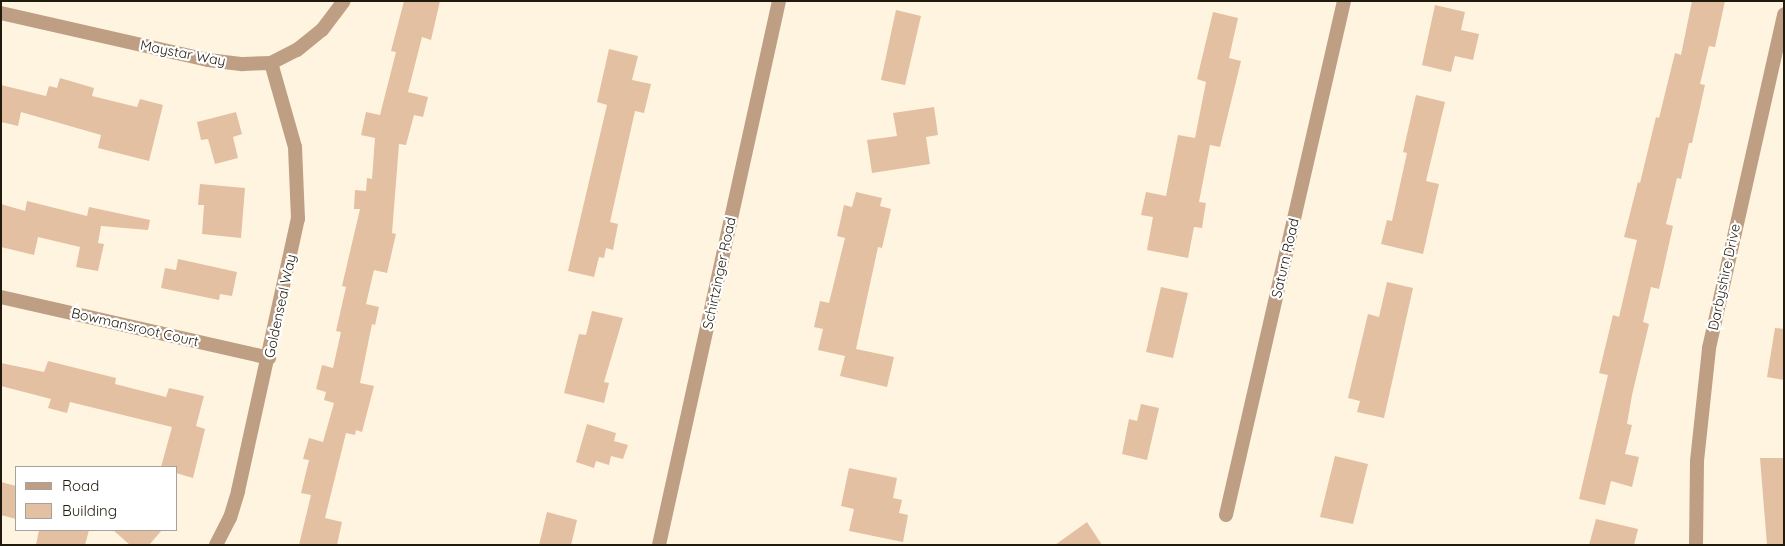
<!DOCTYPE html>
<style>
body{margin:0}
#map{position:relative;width:1785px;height:546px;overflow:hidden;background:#fff4e0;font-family:Quicksand,sans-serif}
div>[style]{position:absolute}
.building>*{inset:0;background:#e3c0a1}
.minor>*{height:14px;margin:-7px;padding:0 7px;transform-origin:7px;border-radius:7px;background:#be9f84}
span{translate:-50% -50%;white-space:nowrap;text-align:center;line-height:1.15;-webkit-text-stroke:4.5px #fff;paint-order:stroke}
.street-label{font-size:14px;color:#201a0d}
.frame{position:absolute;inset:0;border:2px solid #201a0d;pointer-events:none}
.legend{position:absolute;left:15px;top:466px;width:162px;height:65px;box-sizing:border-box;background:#fff;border:1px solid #a6a39e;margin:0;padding:6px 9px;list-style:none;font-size:15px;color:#201a0d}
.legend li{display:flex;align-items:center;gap:10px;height:25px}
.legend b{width:25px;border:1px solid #a6a39e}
</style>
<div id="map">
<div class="building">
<i style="clip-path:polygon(404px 1px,440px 1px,431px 40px,422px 37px,408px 92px,428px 97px,423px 117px,414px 115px,406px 145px,399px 144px,392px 233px,396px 234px,387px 273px,374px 270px,366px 304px,379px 307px,375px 325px,372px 324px,360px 383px,374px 386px,362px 432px,356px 430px,355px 435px,346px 433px,325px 518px,342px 522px,337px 545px,299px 545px,311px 495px,301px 493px,309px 460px,303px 459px,309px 438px,323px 442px,334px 403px,324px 400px,326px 392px,316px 389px,322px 365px,333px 368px,341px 332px,336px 331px,346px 287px,342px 286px,360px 209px,354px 209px,355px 190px,366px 191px,367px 178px,372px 179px,375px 138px,361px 135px,366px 112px,380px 115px,396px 52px,391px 51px)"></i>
<i style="clip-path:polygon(1692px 1px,1725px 1px,1715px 47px,1709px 46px,1700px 84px,1705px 85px,1692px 143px,1689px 143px,1681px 179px,1677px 178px,1666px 224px,1673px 226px,1659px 289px,1651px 287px,1643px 322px,1649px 324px,1632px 395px,1627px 424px,1632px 425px,1625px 454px,1639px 457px,1632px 487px,1611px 481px,1605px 505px,1579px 499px,1608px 375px,1599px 373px,1613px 315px,1619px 317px,1637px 240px,1624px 237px,1638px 182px,1640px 183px,1656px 117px,1659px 118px,1675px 53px,1681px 55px)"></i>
<i style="clip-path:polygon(1435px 5px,1465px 12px,1461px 30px,1479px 34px,1473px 60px,1455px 56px,1451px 72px,1422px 65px)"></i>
<i style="clip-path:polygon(896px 10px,921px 16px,905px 85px,881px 80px)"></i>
<i style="clip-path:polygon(1213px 12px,1238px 18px,1229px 58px,1241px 61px,1220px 147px,1210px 145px,1199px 202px,1206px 203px,1202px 228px,1194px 227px,1188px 258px,1147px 250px,1153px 217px,1141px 215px,1146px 192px,1166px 196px,1178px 135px,1195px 138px,1206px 82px,1197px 79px)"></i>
<i style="clip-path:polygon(609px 49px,638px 56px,632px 80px,651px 84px,644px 113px,635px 111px,610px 222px,618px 224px,613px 250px,606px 248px,604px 258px,599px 257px,594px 277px,568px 271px,607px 105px,597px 102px)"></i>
<i style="clip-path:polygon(60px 78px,94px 88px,92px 96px,137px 107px,140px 99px,163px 105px,149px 161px,98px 148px,101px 135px,21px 112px,18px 126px,1px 122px,1px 85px,46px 96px,49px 86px,57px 88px)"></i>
<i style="clip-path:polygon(1416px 95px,1445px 102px,1426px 181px,1439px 184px,1423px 254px,1381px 244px,1387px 220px,1392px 221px,1407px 153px,1403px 152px)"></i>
<i style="clip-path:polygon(934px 107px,938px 135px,926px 137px,930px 164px,872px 173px,867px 140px,897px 136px,893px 113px)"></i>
<i style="clip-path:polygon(236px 112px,242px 134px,233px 137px,238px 158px,215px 164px,208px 139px,201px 140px,197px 122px)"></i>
<i style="clip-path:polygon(200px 184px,245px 188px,241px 238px,202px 234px,204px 205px,198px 205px)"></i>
<i style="clip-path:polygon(856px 192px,882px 198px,880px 206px,891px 209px,882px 248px,878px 247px,856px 349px,894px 357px,887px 387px,840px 376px,845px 356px,818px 350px,823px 329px,814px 327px,820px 301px,829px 303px,845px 238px,837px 236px,844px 205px,852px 207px)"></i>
<i style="clip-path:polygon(27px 201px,87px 216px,89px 207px,150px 220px,148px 230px,101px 226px,98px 243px,104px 244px,98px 271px,76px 267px,80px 247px,38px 237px,34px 255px,1px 247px,1px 204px,25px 211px)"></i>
<i style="clip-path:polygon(178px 259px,237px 272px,232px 296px,220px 294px,219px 300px,161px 288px,165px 268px,176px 270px)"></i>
<i style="clip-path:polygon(1387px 282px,1413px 288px,1384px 418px,1357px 412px,1360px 401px,1348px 398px,1368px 314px,1379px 317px)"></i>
<i style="clip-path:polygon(1161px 287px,1188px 293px,1173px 358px,1146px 352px)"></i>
<i style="clip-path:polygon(592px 311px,623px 318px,604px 382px,609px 383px,604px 403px,564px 393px,579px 334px,586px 335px)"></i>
<i style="clip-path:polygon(1775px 328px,1784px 329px,1784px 380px,1767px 377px)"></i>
<i style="clip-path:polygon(48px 361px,116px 378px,115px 384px,166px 397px,169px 388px,204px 396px,196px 426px,205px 429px,193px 478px,176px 473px,176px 467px,161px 467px,172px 427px,70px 402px,67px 413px,48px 408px,51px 399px,1px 386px,1px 363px,44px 372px)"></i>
<i style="clip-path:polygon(1141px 404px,1159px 408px,1147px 460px,1122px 454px,1129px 419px,1137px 421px)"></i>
<i style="clip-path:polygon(587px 424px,616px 433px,614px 441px,628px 445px,623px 459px,611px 456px,609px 465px,596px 461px,594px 468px,576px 462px)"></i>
<i style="clip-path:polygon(1335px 456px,1368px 464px,1353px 524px,1320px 517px)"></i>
<i style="clip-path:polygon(1760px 458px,1784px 458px,1784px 545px,1767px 545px)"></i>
<i style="clip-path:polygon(849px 468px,897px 478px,893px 498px,902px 500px,899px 513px,908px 515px,903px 542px,849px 531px,854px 509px,841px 506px)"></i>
<i style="clip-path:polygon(1px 482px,16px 486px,16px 519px,1px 515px)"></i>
<i style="clip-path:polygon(547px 512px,577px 520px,571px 545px,539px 545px)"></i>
<i style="clip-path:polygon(1596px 519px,1638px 529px,1634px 545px,1589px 545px)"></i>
<i style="clip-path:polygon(1087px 522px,1102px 545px,1055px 545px)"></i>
<i style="clip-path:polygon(39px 530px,89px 530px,85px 545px,36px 545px)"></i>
<i style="clip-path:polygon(113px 530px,162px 530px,149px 545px,130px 545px)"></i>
</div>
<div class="minor">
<i style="left:1px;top:13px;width:212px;rotate:12.8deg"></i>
<i style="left:208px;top:60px;width:35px;rotate:7deg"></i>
<i style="left:243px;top:64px;width:28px;rotate:-2deg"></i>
<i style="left:271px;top:63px;width:29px;rotate:-27deg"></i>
<i style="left:297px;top:50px;width:32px;rotate:-39deg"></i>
<i style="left:322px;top:30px;width:36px;rotate:-53deg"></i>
<i style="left:1px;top:297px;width:275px;rotate:12.8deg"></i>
<i style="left:1226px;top:515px;width:527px;rotate:-77.07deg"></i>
<i style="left:216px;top:545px;width:30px;rotate:-63deg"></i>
<i style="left:230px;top:518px;width:28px;rotate:-73deg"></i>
<i style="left:238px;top:491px;width:279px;rotate:-77.6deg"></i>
<i style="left:298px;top:219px;width:72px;rotate:-92.4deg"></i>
<i style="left:295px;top:147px;width:87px;rotate:-105.9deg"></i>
<i style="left:659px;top:545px;width:557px;rotate:-77.56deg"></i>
<i style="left:1696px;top:545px;width:84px;rotate:-89.3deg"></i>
<i style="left:1697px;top:461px;width:114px;rotate:-83.9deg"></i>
<i style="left:1709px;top:348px;width:342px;rotate:-77.3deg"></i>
</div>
<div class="street-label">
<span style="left:183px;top:53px;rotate:11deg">Maystar Way</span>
<span style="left:1285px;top:258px;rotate:-77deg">Saturn Road</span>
<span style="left:719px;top:273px;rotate:-78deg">Schirtzinger Road</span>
<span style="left:1724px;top:277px;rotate:-78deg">Darbyshire Drive</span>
<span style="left:280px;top:306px;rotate:-78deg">Goldenseal Way</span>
<span style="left:135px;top:327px;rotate:13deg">Bowmansroot Court</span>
</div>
<div class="frame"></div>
<ul class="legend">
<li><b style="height:6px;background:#be9f84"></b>Road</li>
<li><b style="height:14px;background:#e3c0a1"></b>Building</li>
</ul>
</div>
